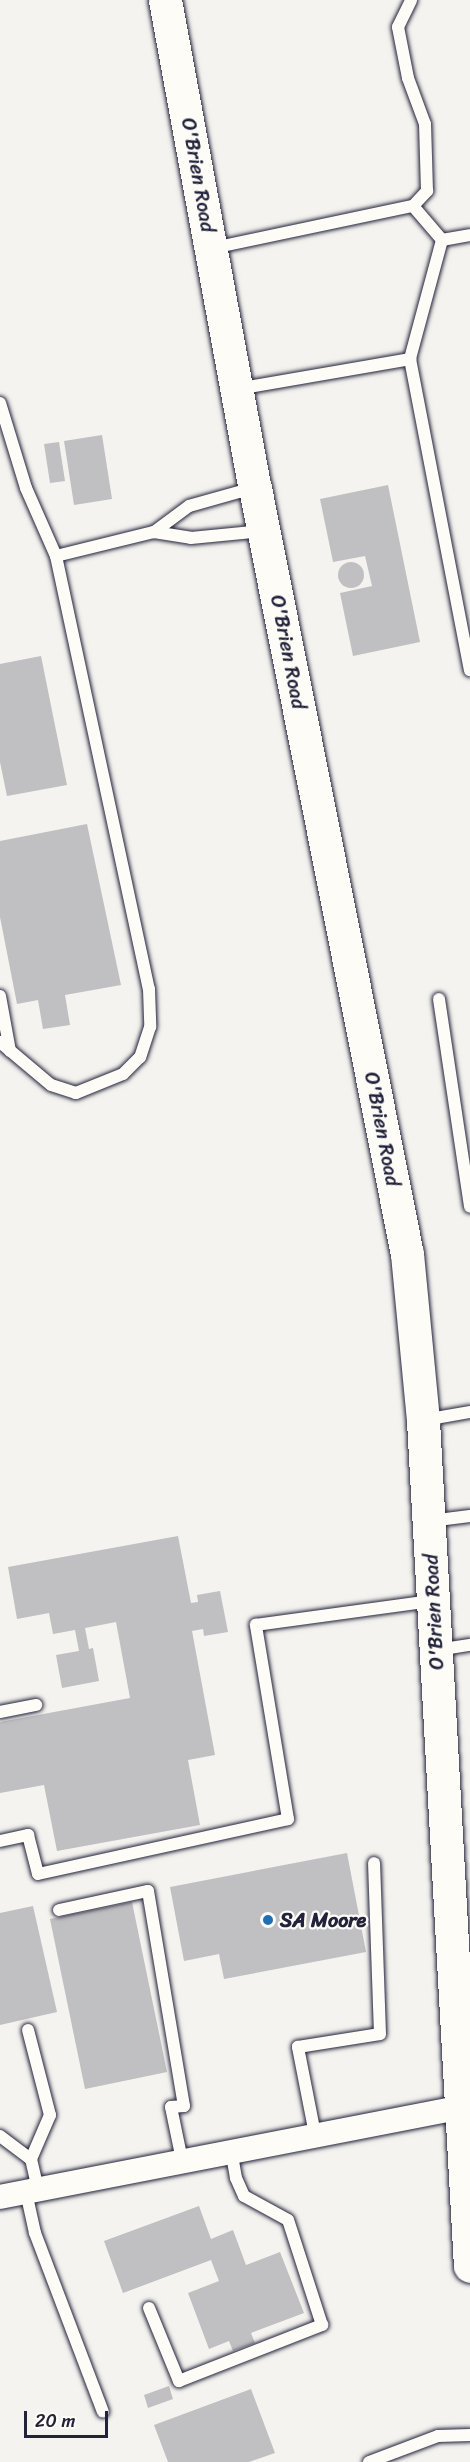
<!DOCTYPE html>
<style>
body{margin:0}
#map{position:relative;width:470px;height:2462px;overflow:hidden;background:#f4f3ef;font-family:Sriracha,sans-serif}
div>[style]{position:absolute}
.building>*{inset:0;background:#c0bfc2}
.round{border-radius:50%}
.roads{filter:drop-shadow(0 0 2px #22223b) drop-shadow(0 0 2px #22223b)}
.lane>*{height:12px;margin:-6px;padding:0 6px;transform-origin:6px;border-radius:6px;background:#fdfcf7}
.street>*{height:24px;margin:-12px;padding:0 12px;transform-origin:12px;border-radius:12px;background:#fdfcf7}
.primary>*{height:33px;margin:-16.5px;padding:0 16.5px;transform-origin:16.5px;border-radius:16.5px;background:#fdfcf7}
.dots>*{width:16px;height:16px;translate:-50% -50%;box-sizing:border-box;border:3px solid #fdfcf7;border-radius:50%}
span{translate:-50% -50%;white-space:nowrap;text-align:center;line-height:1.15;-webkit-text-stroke:4.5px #fdfcf7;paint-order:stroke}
.street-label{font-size:20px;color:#22223b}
.poi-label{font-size:20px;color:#22223b;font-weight:700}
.left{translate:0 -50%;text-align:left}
.scale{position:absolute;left:24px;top:2411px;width:84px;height:27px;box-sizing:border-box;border:3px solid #22223b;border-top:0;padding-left:8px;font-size:18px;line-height:21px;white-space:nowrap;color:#22223b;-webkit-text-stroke:4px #fdfcf7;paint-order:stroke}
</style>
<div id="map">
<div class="building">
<i style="clip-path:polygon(102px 435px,112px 499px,74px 505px,64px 441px)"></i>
<i style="clip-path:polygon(59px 442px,65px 481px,50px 483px,44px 444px)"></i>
<i style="clip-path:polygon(388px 485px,420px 642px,353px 656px,340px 593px,372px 586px,365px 556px,333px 562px,320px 499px)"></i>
<i class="round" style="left:338px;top:562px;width:26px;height:26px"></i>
<i style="clip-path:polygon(41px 656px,67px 785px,7px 796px,0 762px,0 664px)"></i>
<i style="clip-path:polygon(87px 824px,121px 985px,65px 995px,70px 1025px,43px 1029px,38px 1000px,17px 1004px,0 917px,0 841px)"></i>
<i style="clip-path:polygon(178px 1536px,191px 1603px,198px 1602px,197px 1595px,220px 1591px,228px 1632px,204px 1636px,203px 1629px,192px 1631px,215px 1755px,188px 1760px,200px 1825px,57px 1851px,44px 1785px,0 1793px,0 1722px,130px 1698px,116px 1622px,85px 1628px,89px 1649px,93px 1648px,99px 1681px,62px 1688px,56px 1655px,79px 1651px,75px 1630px,53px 1634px,49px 1613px,17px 1619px,8px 1567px)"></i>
<i style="clip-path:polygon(347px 1853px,366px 1952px,224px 1979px,219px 1954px,184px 1961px,170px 1887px)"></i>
<i style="clip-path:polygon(132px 1902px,167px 2072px,85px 2089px,50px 1919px)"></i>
<i style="clip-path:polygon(33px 1906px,57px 2012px,0 2025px,0 1913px)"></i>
<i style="clip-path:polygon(199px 2206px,211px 2239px,233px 2230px,246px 2265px,280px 2252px,304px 2313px,251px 2333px,255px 2343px,233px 2351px,229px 2341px,209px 2349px,188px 2293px,219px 2281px,211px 2260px,123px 2293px,104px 2241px)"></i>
<i style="clip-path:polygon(169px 2386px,173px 2399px,148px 2408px,144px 2395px)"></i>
<i style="clip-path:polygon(251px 2389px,275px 2453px,249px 2462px,168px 2462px,154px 2425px)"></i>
</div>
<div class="roads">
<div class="lane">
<i style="left:413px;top:206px;width:45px;rotate:49.5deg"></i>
<i style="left:442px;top:240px;width:28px;rotate:-10deg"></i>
<i style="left:442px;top:240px;width:123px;rotate:105.1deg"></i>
<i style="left:410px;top:359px;width:317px;rotate:79.1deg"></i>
<i style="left:213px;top:248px;width:204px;rotate:-11.9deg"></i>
<i style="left:413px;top:206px;width:21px;rotate:-47deg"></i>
<i style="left:427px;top:191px;width:67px;rotate:-91.7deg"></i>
<i style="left:425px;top:124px;width:49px;rotate:-110.3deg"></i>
<i style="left:408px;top:78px;width:52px;rotate:-101.1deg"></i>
<i style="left:398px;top:27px;width:30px;rotate:-64deg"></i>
<i style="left:237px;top:389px;width:176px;rotate:-9.8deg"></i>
<i style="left:0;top:403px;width:89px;rotate:73deg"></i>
<i style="left:26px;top:488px;width:74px;rotate:66.2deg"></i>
<i style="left:56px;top:556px;width:443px;rotate:77.9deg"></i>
<i style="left:149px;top:989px;width:38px;rotate:88deg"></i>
<i style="left:150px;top:1027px;width:32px;rotate:108deg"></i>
<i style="left:140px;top:1057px;width:24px;rotate:135deg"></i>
<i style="left:123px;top:1074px;width:51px;rotate:158deg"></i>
<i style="left:76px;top:1093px;width:26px;rotate:-162deg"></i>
<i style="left:51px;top:1085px;width:67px;rotate:-139.9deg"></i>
<i style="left:253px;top:488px;width:66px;rotate:164.3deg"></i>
<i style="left:189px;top:506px;width:44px;rotate:143.4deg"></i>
<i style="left:154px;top:532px;width:37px;rotate:9deg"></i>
<i style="left:191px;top:538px;width:72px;rotate:-5.6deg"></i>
<i style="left:56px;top:556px;width:101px;rotate:-13.8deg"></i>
<i style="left:0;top:996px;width:56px;rotate:79.7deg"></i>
<i style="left:439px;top:999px;width:210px;rotate:81.5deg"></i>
<i style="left:424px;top:1420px;width:47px;rotate:-9.9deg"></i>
<i style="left:430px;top:1521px;width:40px;rotate:-7.1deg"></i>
<i style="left:437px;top:1650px;width:33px;rotate:-9deg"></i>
<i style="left:0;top:1712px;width:37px;rotate:-11deg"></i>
<i style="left:0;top:1841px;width:29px;rotate:-12deg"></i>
<i style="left:28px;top:1835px;width:40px;rotate:75.6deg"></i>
<i style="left:38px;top:1874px;width:256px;rotate:-12.4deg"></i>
<i style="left:288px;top:1819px;width:197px;rotate:-99.4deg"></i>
<i style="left:256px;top:1625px;width:178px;rotate:-7.8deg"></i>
<i style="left:59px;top:1910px;width:91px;rotate:-12.1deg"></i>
<i style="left:148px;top:1891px;width:218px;rotate:80.5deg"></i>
<i style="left:184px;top:2106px;width:13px;rotate:176deg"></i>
<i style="left:171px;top:2107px;width:54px;rotate:78.3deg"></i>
<i style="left:28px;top:2030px;width:88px;rotate:75.5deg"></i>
<i style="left:50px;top:2115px;width:48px;rotate:113.4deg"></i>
<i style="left:315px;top:2134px;width:89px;rotate:-101.1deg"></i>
<i style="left:298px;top:2047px;width:83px;rotate:-9deg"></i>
<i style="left:380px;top:2034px;width:171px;rotate:-92deg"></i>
<i style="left:0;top:2136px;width:39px;rotate:37deg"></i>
<i style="left:31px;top:2159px;width:31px;rotate:77deg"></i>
<i style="left:26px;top:2192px;width:42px;rotate:77.6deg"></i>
<i style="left:35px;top:2233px;width:191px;rotate:69.2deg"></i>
<i style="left:149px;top:2308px;width:79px;rotate:67.7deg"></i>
<i style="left:179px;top:2381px;width:154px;rotate:-21.4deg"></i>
<i style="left:322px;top:2325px;width:110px;rotate:-107.9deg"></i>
<i style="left:288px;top:2220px;width:50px;rotate:-151.4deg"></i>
<i style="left:244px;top:2196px;width:20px;rotate:-114deg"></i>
<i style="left:236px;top:2178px;width:28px;rotate:-100deg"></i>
<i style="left:369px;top:2462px;width:74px;rotate:-20.6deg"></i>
<i style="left:438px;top:2436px;width:32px;rotate:-2deg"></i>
</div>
<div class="street">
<i style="left:0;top:2197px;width:470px;rotate:-11deg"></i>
</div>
<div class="primary">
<i style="left:165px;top:0;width:496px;rotate:79.6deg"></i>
<i style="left:255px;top:488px;width:781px;rotate:78.78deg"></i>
<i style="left:407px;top:1254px;width:168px;rotate:84.5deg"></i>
<i style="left:423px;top:1421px;width:846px;rotate:86.82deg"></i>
</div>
</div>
<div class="dots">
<i style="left:268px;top:1920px;background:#1f6fb2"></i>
</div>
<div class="street-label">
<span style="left:198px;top:175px;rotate:80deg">O'Brien Road</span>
<span style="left:288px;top:652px;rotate:79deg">O'Brien Road</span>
<span style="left:382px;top:1129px;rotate:79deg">O'Brien Road</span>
<span style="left:434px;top:1612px;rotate:-93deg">O'Brien Road</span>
</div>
<div class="poi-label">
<span class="left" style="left:280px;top:1920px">SA Moore</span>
</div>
<div class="scale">20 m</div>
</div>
